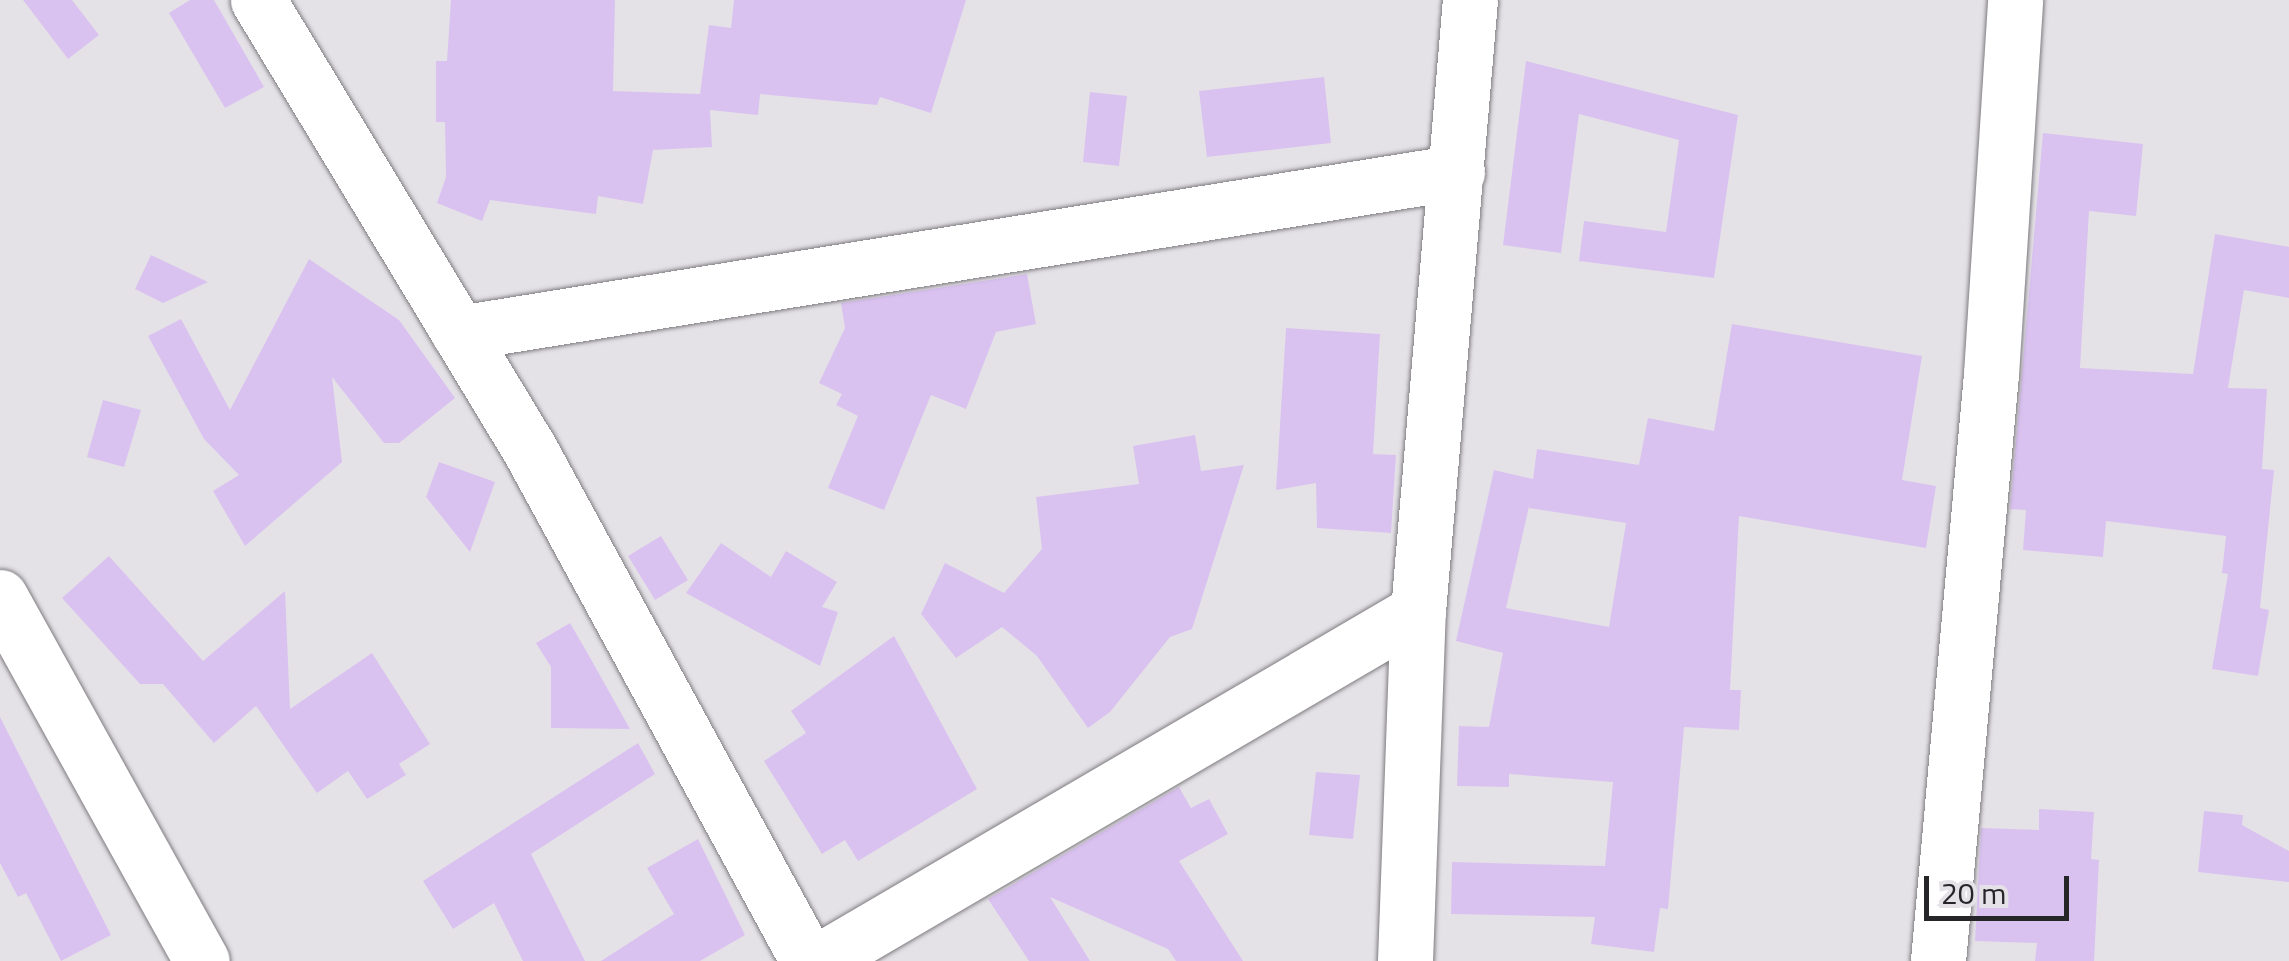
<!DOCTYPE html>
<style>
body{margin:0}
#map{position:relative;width:2289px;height:961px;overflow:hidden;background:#e5e2e7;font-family:"Titillium Web",sans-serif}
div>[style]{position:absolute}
.building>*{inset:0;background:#dac2f0}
.roads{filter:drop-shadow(0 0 2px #7e7c80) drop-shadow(0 0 2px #7e7c80)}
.minor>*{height:55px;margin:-27.5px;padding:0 27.5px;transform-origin:27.5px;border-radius:27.5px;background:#fff}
span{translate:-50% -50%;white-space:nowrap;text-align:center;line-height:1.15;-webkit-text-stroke:8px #e5e2e7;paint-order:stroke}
.scale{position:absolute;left:1924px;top:876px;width:145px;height:45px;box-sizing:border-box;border:5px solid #262527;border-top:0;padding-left:12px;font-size:30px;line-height:35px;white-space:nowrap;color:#262527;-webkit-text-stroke:8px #e5e2e7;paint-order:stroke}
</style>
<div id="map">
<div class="building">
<i style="clip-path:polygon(23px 0,72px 0,99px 35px,68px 59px)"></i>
<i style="clip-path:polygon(190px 0,214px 0,264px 87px,225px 108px,169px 13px)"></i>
<i style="clip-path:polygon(451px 0,615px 0,613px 91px,700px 94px,709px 25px,731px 28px,734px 0,966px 0,931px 113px,880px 97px,877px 105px,760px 94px,758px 115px,710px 110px,712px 147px,653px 150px,643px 204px,598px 196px,596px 214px,490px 200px,482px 221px,437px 203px,446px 177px,445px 122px,436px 122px,436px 61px,447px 61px)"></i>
<i style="clip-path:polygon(1526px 61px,1738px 115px,1714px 278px,1579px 261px,1584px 221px,1666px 232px,1679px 140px,1579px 114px,1561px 253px,1503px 245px)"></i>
<i style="clip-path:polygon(1324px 77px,1331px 143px,1207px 157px,1199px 91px)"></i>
<i style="clip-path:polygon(1090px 92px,1127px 96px,1119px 166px,1083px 162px)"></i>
<i style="clip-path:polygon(2043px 133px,2143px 144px,2136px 216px,2089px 211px,2080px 368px,2193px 374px,2215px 234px,2289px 247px,2289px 298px,2244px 290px,2228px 388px,2267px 389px,2262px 469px,2274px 470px,2260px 608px,2269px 610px,2258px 676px,2212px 669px,2228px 574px,2222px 573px,2226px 536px,2106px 521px,2103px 557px,2023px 550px,2026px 510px,2010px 509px)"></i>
<i style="clip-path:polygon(151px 255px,208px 282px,163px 303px,135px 289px)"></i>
<i style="clip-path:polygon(309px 259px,399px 320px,455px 398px,399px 443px,384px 443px,332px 377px,342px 462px,245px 546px,213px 491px,239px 475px,204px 439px,148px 336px,181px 319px,230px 410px)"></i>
<i style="clip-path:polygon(1027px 274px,1036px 324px,996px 332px,966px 409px,931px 395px,884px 510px,828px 488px,858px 416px,836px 405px,842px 394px,819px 383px,845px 328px,841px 303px)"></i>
<i style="clip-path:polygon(evenodd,1732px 324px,1922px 356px,1902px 480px,1936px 486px,1926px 548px,1739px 516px,1730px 690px,1741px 690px,1739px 730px,1684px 727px,1668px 909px,1660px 908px,1654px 952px,1591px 944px,1595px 917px,1451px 914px,1452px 862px,1605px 866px,1613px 782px,1509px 774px,1509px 787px,1457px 786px,1459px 726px,1489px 727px,1503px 653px,1456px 641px,1494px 470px,1533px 479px,1537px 449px,1639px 465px,1648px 418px,1714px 431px,1732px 324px,1530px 502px,1529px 508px,1626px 523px,1609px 627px,1506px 608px,1530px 502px)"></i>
<i style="clip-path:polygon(1286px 328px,1380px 334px,1373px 454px,1396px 455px,1391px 533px,1317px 528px,1316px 483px,1276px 490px)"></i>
<i style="clip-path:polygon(103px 400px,141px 410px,124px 467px,87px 457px)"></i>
<i style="clip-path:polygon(1195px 435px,1201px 471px,1244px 465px,1192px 629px,1170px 637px,1110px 712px,1088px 728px,1037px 656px,1002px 627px,956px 658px,921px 614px,945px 563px,1004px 593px,1042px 549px,1036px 497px,1139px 484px,1133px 446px)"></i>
<i style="clip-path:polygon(439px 462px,495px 482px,470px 552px,426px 497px)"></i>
<i style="clip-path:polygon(661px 536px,688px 580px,655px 600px,628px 556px)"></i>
<i style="clip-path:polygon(721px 543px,771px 577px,786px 551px,837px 582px,822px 607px,838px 612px,820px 666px,686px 593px)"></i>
<i style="clip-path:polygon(109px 556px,203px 661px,285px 591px,290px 709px,372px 653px,430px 744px,399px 764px,406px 775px,367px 799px,348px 771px,317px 793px,256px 706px,214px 743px,163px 684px,140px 684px,62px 598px)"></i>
<i style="clip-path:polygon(570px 623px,588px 654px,630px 729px,551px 728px,551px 667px,536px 643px)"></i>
<i style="clip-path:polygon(894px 636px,977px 789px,858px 861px,845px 840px,822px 854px,764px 761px,806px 733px,791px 711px)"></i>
<i style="clip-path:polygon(0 717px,111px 935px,61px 961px,26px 893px,18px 897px,0 863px)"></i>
<i style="clip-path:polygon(638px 743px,655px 774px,531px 854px,585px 961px,523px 961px,494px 903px,453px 929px,423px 881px)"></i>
<i style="clip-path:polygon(1316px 772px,1360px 775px,1353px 839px,1309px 835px)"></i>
<i style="clip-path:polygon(1179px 787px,1191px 808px,1209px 799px,1228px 834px,1179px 861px,1243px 961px,1176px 961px,1168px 949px,1050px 897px,1090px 961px,1029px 961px,988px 899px)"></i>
<i style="clip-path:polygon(2039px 809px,2094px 812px,2091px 859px,2099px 860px,2094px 961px,2035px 961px,2037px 943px,1975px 941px,1981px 828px,2039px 830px)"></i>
<i style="clip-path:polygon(2204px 811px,2243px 815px,2242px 825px,2289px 851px,2289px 882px,2198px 872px)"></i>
<i style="clip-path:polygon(698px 839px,745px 935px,700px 961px,601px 961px,674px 914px,647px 868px)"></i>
</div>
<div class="roads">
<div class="minor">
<i style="left:258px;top:0;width:526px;rotate:58.85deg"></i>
<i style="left:530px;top:450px;width:582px;rotate:61.45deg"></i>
<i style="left:459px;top:333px;width:1011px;rotate:-9.16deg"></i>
<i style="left:0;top:597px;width:416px;rotate:61deg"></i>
<i style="left:819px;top:961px;width:694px;rotate:-30.3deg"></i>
<i style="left:1405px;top:961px;width:350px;rotate:-87.9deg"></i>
<i style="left:1418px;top:611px;width:613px;rotate:-85.14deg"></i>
<i style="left:1938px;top:961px;width:589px;rotate:-84.84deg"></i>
<i style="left:1991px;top:374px;width:375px;rotate:-86.3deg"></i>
</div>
</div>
<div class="scale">20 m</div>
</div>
